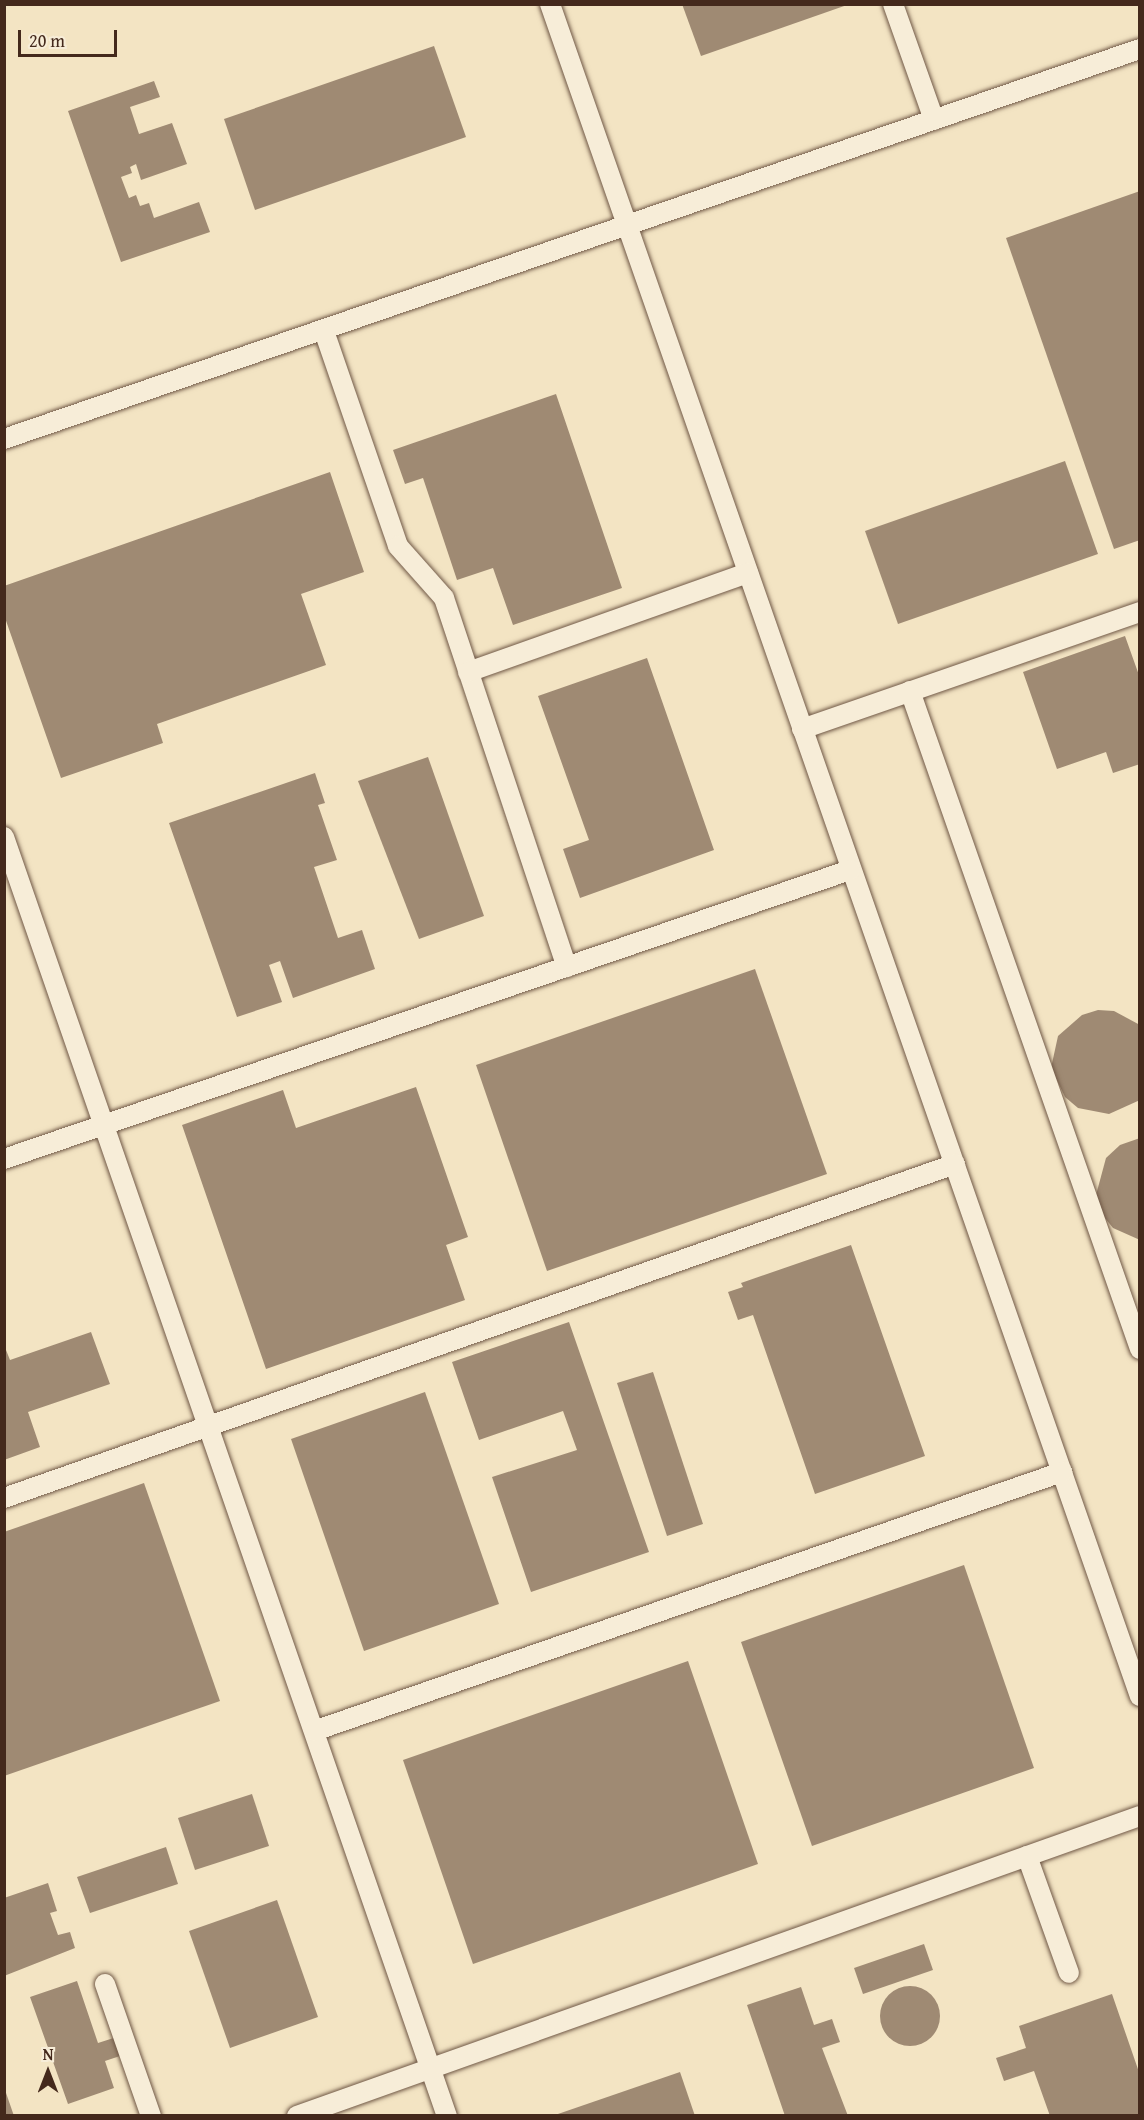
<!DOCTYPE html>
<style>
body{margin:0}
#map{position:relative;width:1144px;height:2120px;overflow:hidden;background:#f3e4c3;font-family:"Gentium Book Plus",serif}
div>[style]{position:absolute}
.building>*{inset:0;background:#9f8a73}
.round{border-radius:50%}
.roads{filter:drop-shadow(0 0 2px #705846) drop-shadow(0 0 2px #705846)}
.lane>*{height:20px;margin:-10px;padding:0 10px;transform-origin:10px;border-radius:10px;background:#f7edd8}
span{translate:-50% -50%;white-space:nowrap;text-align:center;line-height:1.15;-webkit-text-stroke:6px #f7edd8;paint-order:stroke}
.frame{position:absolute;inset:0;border:6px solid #44291c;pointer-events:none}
.north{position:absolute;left:18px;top:2042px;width:60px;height:60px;-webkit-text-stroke:4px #f7edd8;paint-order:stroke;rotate:0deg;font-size:16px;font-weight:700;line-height:24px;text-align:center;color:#44291c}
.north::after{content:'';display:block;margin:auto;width:21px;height:27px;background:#44291c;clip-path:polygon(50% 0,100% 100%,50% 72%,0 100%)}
.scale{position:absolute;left:18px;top:30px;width:99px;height:27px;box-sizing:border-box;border:3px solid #44291c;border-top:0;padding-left:8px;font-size:18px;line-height:21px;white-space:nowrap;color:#44291c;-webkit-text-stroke:4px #f7edd8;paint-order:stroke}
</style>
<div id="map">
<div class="building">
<i style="clip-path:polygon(682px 4px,847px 4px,847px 5px,701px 56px)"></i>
<i style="clip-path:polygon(434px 46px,466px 137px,255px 210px,224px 119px)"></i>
<i style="clip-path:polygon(154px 81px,160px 97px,130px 107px,139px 134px,172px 123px,187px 164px,141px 180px,136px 164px,130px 167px,132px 173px,121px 177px,129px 198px,136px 195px,140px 206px,149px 203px,154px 218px,199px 202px,210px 232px,121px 262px,68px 111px)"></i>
<i style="clip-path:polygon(1140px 191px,1140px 540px,1114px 549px,1006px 238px)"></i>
<i style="clip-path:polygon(556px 394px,622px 588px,513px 625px,493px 568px,457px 580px,423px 478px,405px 484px,393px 450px)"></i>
<i style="clip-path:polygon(1065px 461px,1098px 554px,898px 624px,865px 531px)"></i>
<i style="clip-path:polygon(330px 472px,364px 572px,301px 594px,326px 665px,157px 724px,163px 743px,61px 778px,4px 615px,4px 586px)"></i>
<i style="clip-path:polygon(1125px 636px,1140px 678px,1140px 764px,1113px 773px,1106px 752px,1057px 769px,1023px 672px)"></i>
<i style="clip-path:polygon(647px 658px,714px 850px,580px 898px,563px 849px,589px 840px,538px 696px)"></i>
<i style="clip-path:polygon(428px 757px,484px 916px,419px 939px,358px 781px)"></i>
<i style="clip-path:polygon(315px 773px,325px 803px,318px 805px,337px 860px,314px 867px,338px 938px,362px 930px,375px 969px,293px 998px,280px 961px,269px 965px,282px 1002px,237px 1017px,169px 823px)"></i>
<i style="clip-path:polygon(755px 969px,827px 1174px,547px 1271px,476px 1065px)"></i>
<i style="clip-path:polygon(1098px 1010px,1114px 1011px,1140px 1025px,1140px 1100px,1109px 1114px,1078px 1108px,1065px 1097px,1051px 1068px,1058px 1036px,1082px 1015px)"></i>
<i style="clip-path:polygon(416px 1087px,468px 1237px,446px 1245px,465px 1300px,266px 1369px,182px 1125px,283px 1090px,296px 1128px)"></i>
<i style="clip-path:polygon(1140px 1138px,1140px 1240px,1113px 1228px,1101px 1213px,1096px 1195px,1106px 1158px,1120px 1145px)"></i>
<i style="clip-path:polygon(851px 1245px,925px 1456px,815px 1494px,753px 1315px,738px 1320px,728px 1292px,743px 1287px,741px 1283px)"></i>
<i style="clip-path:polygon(569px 1322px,649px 1552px,531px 1592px,492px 1477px,577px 1450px,563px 1411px,479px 1440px,452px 1362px)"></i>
<i style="clip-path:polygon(91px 1332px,110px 1384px,28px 1412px,40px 1447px,4px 1460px,4px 1345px,10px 1360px)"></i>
<i style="clip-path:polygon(653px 1372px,703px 1524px,667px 1536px,617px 1383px)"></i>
<i style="clip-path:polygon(425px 1392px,499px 1604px,364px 1651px,291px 1439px)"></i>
<i style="clip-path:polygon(144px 1483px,220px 1701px,4px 1776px,4px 1532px)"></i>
<i style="clip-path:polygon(964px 1565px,1034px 1768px,812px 1846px,741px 1642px)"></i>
<i style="clip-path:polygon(688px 1661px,758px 1864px,473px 1964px,403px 1760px)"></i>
<i style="clip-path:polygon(252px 1794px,269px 1846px,195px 1870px,178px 1818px)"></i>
<i style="clip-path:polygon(166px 1847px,178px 1884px,90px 1913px,77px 1877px)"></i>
<i style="clip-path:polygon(48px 1883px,57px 1911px,50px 1913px,58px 1935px,70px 1932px,75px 1948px,4px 1976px,4px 1898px)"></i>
<i style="clip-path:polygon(277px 1900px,318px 2017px,230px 2048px,189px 1931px)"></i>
<i style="clip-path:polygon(924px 1944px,933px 1970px,863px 1994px,854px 1968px)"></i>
<i style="clip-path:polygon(77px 1981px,98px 2043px,123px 2035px,129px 2053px,105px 2061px,114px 2088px,68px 2104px,30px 1997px)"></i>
<i class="round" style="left:880px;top:1986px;width:60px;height:60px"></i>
<i style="clip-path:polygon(801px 1987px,814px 2025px,832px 2019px,840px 2042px,822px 2048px,848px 2116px,785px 2116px,747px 2005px)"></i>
<i style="clip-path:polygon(1112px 1994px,1140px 2075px,1140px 2116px,1050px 2116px,1034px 2071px,1004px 2081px,996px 2058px,1026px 2048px,1019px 2026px)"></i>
<i style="clip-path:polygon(680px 2072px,695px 2116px,555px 2116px,555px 2115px)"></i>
<i style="clip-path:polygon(4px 2090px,5px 2090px,14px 2116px,4px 2116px)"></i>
</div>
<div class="roads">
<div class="lane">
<i style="left:550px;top:4px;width:1792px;rotate:70.78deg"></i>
<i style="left:893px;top:4px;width:123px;rotate:70.5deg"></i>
<i style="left:324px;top:331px;width:227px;rotate:71deg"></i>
<i style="left:398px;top:546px;width:69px;rotate:48.5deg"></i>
<i style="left:444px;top:598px;width:389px;rotate:71.6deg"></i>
<i style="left:4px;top:439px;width:1201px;rotate:-18.95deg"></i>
<i style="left:468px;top:672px;width:297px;rotate:-19.5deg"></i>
<i style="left:910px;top:691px;width:697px;rotate:70.73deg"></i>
<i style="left:802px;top:729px;width:358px;rotate:-19.1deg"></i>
<i style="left:4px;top:837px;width:1354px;rotate:70.9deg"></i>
<i style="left:4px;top:1159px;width:894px;rotate:-18.86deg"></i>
<i style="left:4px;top:1498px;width:1008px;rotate:-19.35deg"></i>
<i style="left:314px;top:1731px;width:792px;rotate:-19.1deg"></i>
<i style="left:1027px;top:1856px;width:124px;rotate:70.3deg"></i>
<i style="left:105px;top:1984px;width:140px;rotate:70.8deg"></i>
<i style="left:297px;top:2116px;width:895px;rotate:-19.59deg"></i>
</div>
</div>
<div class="frame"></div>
<div class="north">N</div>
<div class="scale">20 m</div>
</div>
